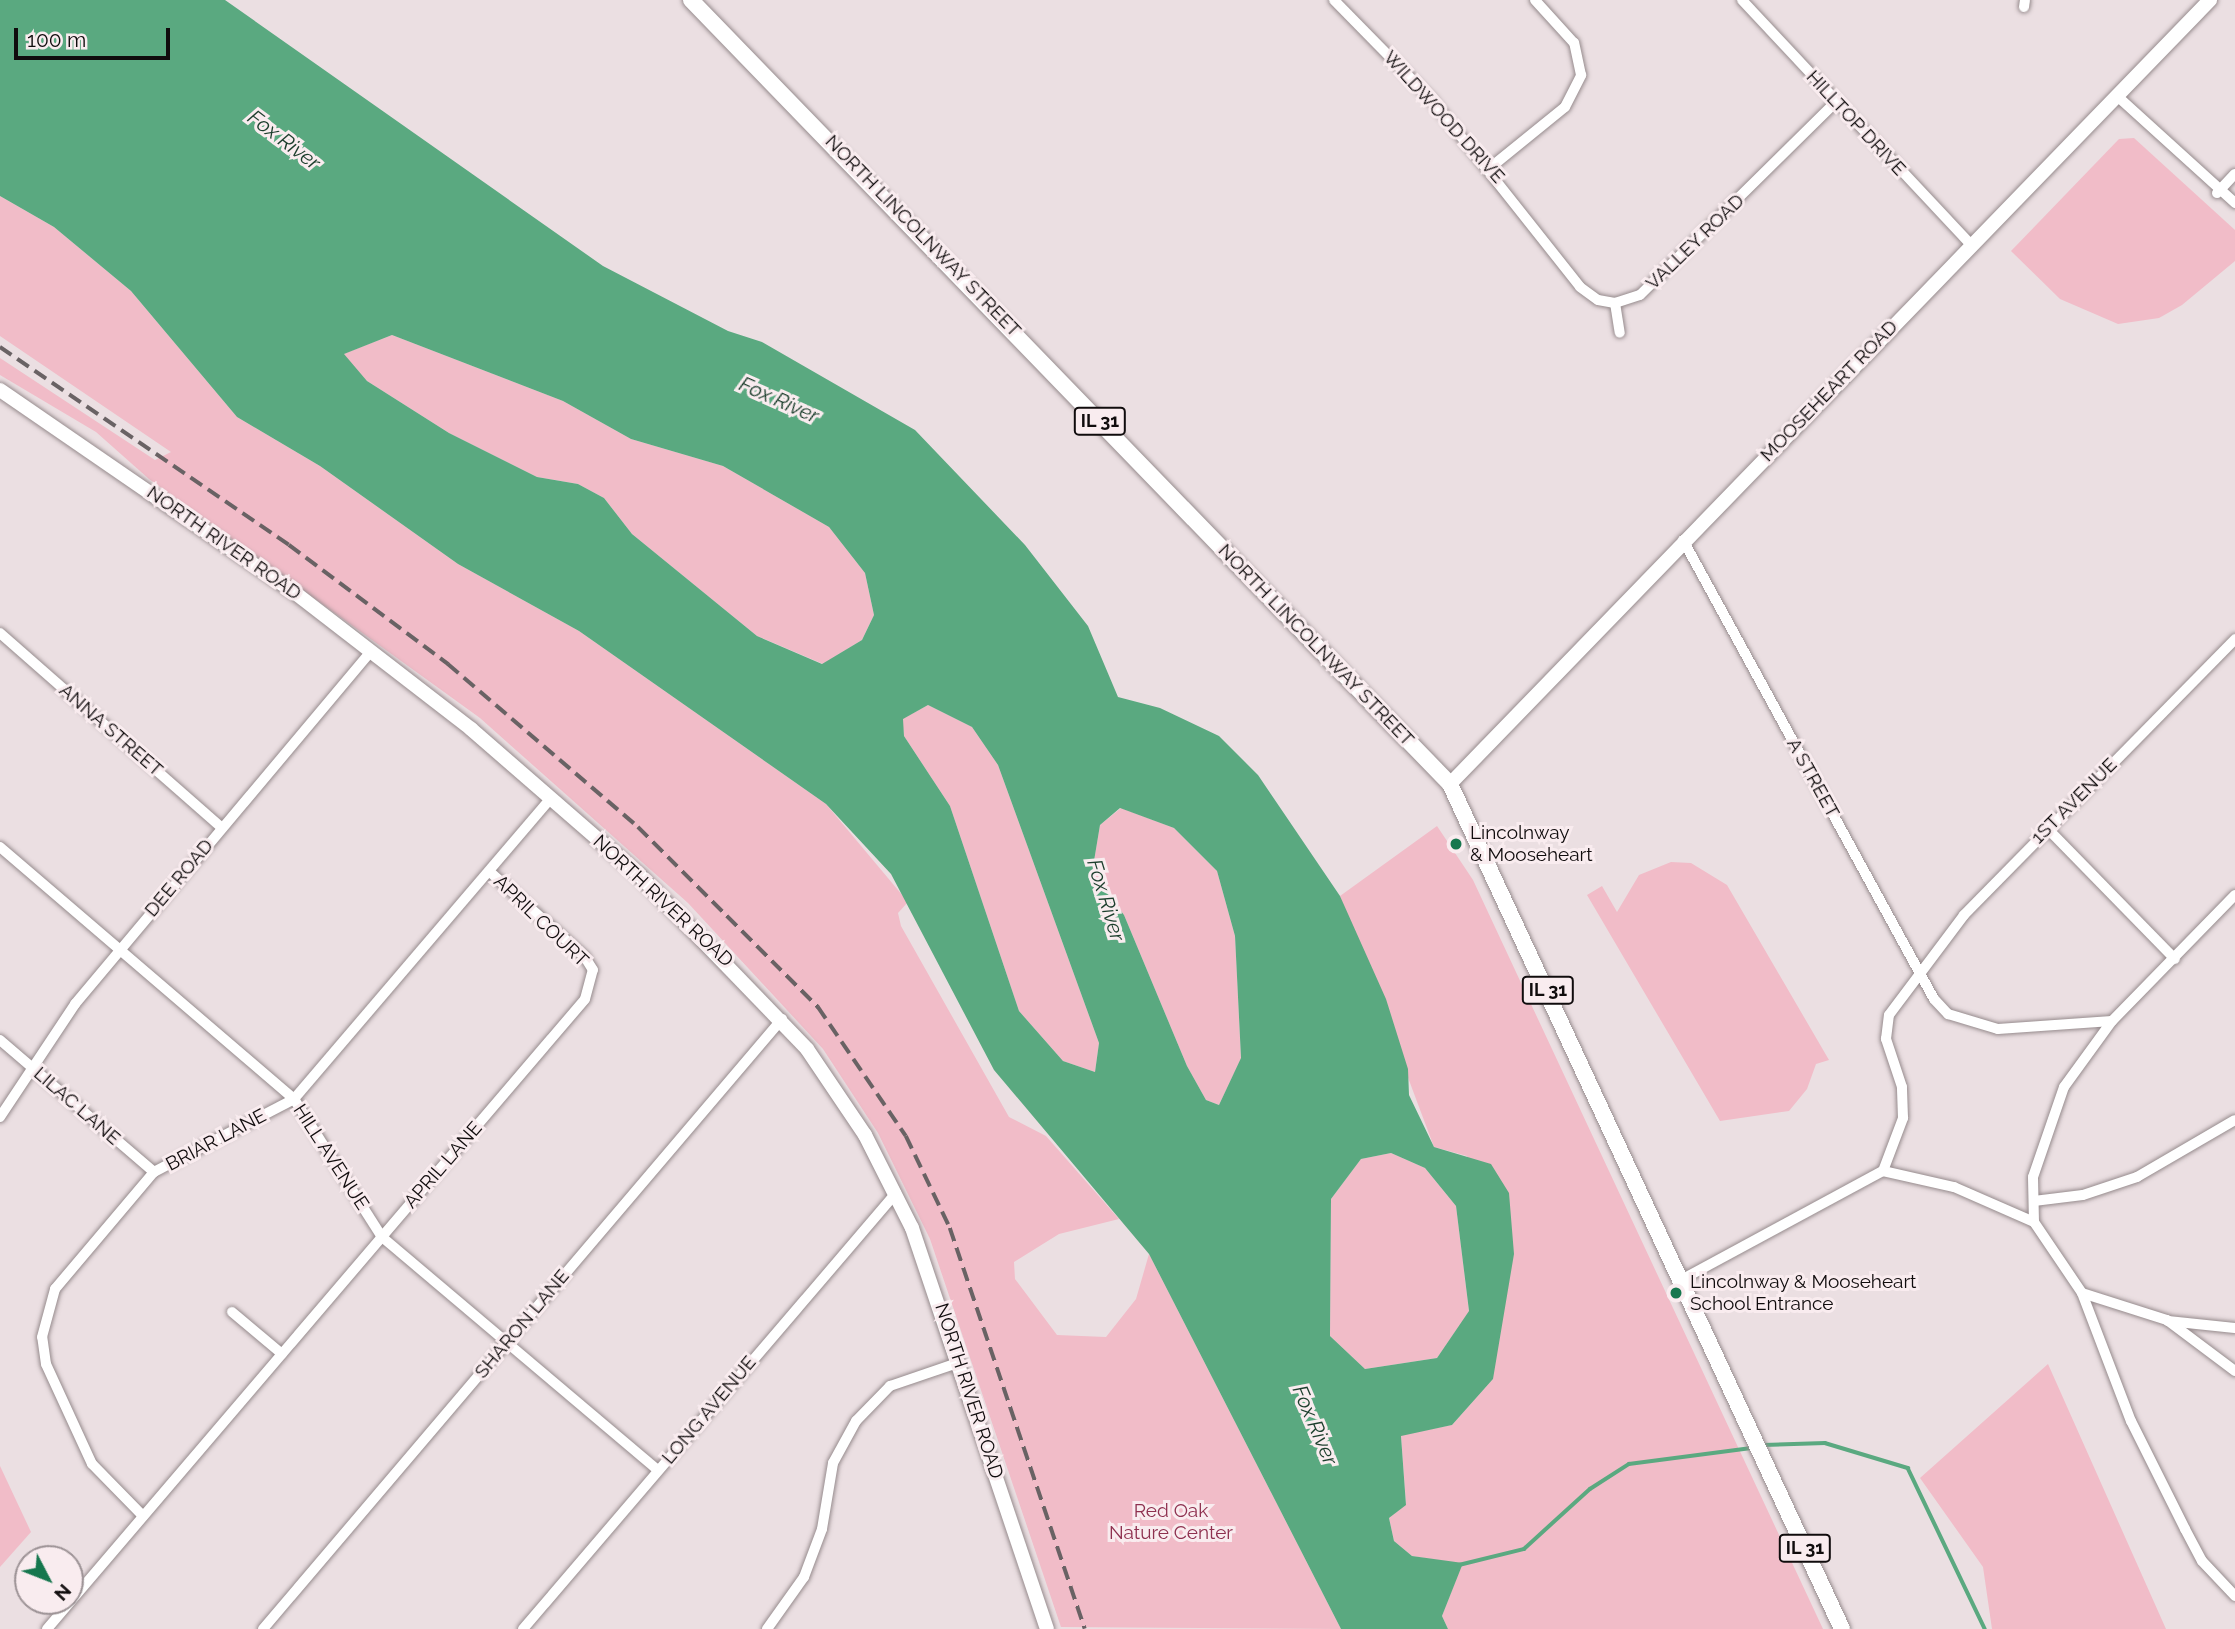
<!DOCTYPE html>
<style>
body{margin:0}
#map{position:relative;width:2235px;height:1629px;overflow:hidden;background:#ebdfe2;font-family:Raleway,sans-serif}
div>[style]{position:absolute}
.green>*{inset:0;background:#f1bcc8}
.water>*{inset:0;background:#5aa980}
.stream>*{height:3.5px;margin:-1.75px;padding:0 1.75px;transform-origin:1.75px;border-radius:1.75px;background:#5aa980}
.roads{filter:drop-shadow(0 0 2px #968b8d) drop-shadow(0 0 2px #968b8d)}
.street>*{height:10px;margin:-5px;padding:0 5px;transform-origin:5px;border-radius:5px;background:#fff}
.secondary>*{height:14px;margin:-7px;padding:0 7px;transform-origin:7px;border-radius:7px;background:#fff}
.primary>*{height:16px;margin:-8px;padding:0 8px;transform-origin:8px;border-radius:8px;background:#fff}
.rail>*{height:3.5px;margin-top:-1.75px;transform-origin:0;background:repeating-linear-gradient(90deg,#696264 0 14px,transparent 0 21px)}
.dots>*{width:19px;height:19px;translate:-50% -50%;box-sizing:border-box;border:4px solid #f9ecef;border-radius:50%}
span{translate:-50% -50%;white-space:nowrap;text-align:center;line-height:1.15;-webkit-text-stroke:6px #f9ecef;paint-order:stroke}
.shield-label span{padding:2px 5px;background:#f9ecef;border:2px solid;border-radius:5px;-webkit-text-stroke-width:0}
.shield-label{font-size:18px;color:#100c0d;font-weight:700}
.street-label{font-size:19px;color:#100c0d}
.poi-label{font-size:19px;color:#100c0d}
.left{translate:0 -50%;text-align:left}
.park-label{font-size:19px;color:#8e304f}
.water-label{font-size:21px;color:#1b3e2c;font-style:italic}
.north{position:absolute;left:14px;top:1545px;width:70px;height:70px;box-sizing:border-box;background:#f9ecef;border:2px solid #9c9295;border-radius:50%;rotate:132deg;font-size:19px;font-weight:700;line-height:28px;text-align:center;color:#100c0d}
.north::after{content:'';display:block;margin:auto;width:24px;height:32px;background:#16774e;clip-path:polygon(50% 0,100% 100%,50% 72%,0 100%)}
.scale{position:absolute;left:14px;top:28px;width:156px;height:32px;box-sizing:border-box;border:4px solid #100c0d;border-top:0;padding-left:9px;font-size:21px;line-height:24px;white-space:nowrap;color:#100c0d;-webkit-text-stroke:5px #f9ecef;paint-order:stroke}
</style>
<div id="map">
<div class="green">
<i style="clip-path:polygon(2134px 138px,2235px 230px,2235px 261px,2182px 305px,2159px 318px,2118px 324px,2060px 299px,2011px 251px,2119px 139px)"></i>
<i style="clip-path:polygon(0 196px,54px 227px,131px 291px,237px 417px,320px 466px,458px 564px,579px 631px,826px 804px,908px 902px,898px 913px,901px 926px,1009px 1117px,1046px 1136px,1119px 1219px,1059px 1234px,1014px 1262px,1015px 1279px,1057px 1335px,1106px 1337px,1136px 1299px,1149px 1254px,1341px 1629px,1061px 1627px,930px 1239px,878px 1133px,823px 1049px,688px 903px,480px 718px,149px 479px,96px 432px,0 375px,0 358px,155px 460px,171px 452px,0 336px)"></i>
<i style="clip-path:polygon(392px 335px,563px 401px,631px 439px,723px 466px,829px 527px,865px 573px,874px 615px,862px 640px,823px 664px,757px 636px,632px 534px,604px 498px,578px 484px,537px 477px,449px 433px,367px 381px,343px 354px)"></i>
<i style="clip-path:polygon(928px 705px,972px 727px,998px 765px,1099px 1043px,1095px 1072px,1063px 1061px,1019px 1011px,950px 806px,904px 736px,902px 719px)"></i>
<i style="clip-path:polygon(1121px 808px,1174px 828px,1217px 871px,1235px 936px,1241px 1059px,1219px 1105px,1206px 1100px,1187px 1066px,1124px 915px,1092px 873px,1100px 825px)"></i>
<i style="clip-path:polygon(1437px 826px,1473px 880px,1823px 1629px,1448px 1629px,1442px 1616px,1462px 1564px,1412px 1556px,1394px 1541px,1389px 1518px,1406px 1504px,1401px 1435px,1452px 1425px,1493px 1379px,1467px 1156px,1434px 1147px,1340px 896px)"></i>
<i style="clip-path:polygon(1671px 862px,1691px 863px,1727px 885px,1829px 1060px,1816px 1064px,1807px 1089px,1789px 1111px,1720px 1121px,1587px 895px,1602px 886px,1617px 912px,1639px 875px)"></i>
<i style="clip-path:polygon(1391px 1153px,1425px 1168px,1456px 1206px,1469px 1312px,1437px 1358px,1365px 1369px,1330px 1336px,1331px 1199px,1361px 1159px)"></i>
<i style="clip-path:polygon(2048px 1364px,2166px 1629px,1992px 1629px,1983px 1567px,1920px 1478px)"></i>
<i style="clip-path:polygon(0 1466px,31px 1532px,0 1567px)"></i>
</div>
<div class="water">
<i style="clip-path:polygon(evenodd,0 0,225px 0,603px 266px,728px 331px,762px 342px,915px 430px,1025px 545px,1088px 626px,1118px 697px,1160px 708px,1219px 736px,1258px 775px,1340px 896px,1386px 999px,1408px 1069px,1409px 1095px,1434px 1147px,1491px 1164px,1509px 1193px,1514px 1254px,1493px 1379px,1452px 1425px,1401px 1436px,1406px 1505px,1389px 1518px,1394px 1541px,1412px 1556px,1463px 1563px,1442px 1616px,1448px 1629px,1341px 1629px,1149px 1254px,994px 1070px,891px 874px,826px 804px,579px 631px,458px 564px,320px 466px,237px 417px,131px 291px,54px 227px,0 196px,0 0,392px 335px,563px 401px,631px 439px,723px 466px,829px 527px,865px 573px,874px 615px,862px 640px,822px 664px,757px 636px,632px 534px,604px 498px,578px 484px,537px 477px,449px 433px,367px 381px,344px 354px,392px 335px,0 0,928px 705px,972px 727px,998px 765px,1099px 1043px,1095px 1072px,1063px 1061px,1019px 1011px,950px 806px,904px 736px,903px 719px,928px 705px,0 0,1120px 808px,1174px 828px,1217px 871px,1235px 936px,1241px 1058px,1219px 1105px,1206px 1100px,1187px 1066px,1124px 915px,1092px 873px,1100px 825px,1120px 808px,0 0,1391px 1153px,1425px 1168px,1456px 1206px,1469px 1311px,1437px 1358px,1365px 1369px,1330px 1336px,1331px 1199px,1361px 1159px,1391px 1153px)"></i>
</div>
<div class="stream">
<i style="left:1764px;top:1445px;width:61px;rotate:-1.9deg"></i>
<i style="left:1825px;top:1443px;width:87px;rotate:16.8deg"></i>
<i style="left:1908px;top:1468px;width:178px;rotate:64.4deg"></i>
<i style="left:1459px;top:1565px;width:67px;rotate:-13.8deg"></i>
<i style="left:1524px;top:1549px;width:89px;rotate:-42.3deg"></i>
<i style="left:1590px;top:1489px;width:46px;rotate:-32.7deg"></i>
<i style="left:1629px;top:1464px;width:125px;rotate:-7.4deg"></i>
</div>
<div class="roads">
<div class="street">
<i style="left:1334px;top:0;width:140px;rotate:45.6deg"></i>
<i style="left:1432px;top:100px;width:238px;rotate:51.6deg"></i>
<i style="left:1580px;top:287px;width:22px;rotate:36deg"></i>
<i style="left:1598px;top:300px;width:17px;rotate:10deg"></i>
<i style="left:1615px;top:303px;width:26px;rotate:-18deg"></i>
<i style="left:1640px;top:295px;width:275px;rotate:-44.6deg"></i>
<i style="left:1742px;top:0;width:335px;rotate:46.9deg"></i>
<i style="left:2024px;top:7px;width:7px;rotate:-82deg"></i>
<i style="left:2116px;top:95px;width:161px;rotate:42.2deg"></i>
<i style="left:1491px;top:167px;width:95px;rotate:-39deg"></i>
<i style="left:1565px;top:107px;width:36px;rotate:-63deg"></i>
<i style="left:1581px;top:75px;width:33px;rotate:-102deg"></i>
<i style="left:1574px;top:43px;width:58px;rotate:-132.2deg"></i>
<i style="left:2217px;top:193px;width:26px;rotate:-47deg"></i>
<i style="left:1615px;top:303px;width:30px;rotate:81deg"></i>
<i style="left:1683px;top:540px;width:523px;rotate:61.33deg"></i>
<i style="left:1934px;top:999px;width:21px;rotate:47deg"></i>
<i style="left:1948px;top:1014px;width:52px;rotate:16.7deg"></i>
<i style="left:1998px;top:1029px;width:114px;rotate:-4deg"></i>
<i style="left:0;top:633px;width:294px;rotate:41.3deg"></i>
<i style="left:2047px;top:828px;width:183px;rotate:45.7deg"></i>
<i style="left:0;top:847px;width:387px;rotate:40.6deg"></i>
<i style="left:294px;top:1099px;width:164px;rotate:57.5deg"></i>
<i style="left:382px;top:1237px;width:361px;rotate:40.2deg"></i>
<i style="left:0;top:1040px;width:203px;rotate:40.6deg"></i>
<i style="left:0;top:1117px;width:136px;rotate:-56.4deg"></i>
<i style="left:75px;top:1004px;width:461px;rotate:-50deg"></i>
<i style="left:1883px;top:1171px;width:57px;rotate:-69.3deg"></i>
<i style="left:1903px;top:1118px;width:31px;rotate:-92deg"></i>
<i style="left:1902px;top:1087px;width:51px;rotate:-108.4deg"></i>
<i style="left:1886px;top:1039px;width:24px;rotate:-83deg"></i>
<i style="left:1889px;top:1015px;width:125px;rotate:-53.1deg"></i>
<i style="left:1964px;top:915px;width:387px;rotate:-45.5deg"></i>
<i style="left:1883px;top:1171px;width:73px;rotate:12.7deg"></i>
<i style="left:1954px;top:1187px;width:87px;rotate:23.6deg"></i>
<i style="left:2034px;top:1201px;width:49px;rotate:-7deg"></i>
<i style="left:2083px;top:1195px;width:57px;rotate:-18.4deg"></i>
<i style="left:2137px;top:1177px;width:113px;rotate:-30.2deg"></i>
<i style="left:2034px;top:1222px;width:86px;rotate:55.9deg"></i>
<i style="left:2082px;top:1293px;width:137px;rotate:69.1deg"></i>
<i style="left:2131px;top:1421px;width:121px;rotate:63.4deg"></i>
<i style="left:2185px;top:1529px;width:36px;rotate:62deg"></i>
<i style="left:2202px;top:1561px;width:48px;rotate:46.7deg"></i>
<i style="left:2034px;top:1222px;width:45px;rotate:-91.3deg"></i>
<i style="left:2033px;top:1177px;width:95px;rotate:-71deg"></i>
<i style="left:2064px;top:1087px;width:82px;rotate:-54deg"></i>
<i style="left:2112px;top:1021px;width:176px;rotate:-45.7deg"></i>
<i style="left:1681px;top:1280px;width:230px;rotate:-28.4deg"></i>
<i style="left:2082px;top:1293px;width:89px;rotate:17.6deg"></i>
<i style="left:2167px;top:1320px;width:85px;rotate:36.9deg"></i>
<i style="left:232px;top:1312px;width:65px;rotate:40deg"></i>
<i style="left:2168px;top:1321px;width:67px;rotate:6deg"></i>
<i style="left:143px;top:1516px;width:73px;rotate:-134.4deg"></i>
<i style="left:92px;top:1464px;width:110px;rotate:-114.7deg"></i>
<i style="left:46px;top:1364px;width:27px;rotate:-98deg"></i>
<i style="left:42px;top:1337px;width:50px;rotate:-74.8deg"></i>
<i style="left:55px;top:1289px;width:153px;rotate:-49.8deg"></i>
<i style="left:154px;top:1172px;width:158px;rotate:-27.5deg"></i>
<i style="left:294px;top:1099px;width:396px;rotate:-49.5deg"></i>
<i style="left:47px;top:1629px;width:828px;rotate:-49.5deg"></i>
<i style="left:585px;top:999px;width:30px;rotate:-75deg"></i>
<i style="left:593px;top:970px;width:15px;rotate:-122deg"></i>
<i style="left:585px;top:957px;width:127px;rotate:-138.2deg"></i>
<i style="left:263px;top:1629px;width:801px;rotate:-49.61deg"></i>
<i style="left:523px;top:1629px;width:574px;rotate:-49.45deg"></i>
<i style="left:767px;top:1629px;width:64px;rotate:-54.6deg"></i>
<i style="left:804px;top:1577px;width:51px;rotate:-69.4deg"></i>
<i style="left:822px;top:1529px;width:67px;rotate:-80.5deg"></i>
<i style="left:833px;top:1463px;width:48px;rotate:-61.3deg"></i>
<i style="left:856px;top:1421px;width:49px;rotate:-45.8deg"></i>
<i style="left:890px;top:1386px;width:74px;rotate:-18.9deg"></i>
</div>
<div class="secondary">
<i style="left:0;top:390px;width:357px;rotate:34.5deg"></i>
<i style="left:294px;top:592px;width:224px;rotate:37.7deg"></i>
<i style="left:471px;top:729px;width:224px;rotate:41deg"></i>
<i style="left:640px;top:876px;width:240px;rotate:46deg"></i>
<i style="left:807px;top:1049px;width:104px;rotate:56deg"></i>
<i style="left:865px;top:1135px;width:104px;rotate:63.2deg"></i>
<i style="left:912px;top:1228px;width:423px;rotate:71.4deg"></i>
<i style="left:1450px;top:784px;width:1092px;rotate:-45.89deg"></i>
</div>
<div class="primary">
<i style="left:691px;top:0;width:1091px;rotate:45.93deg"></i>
<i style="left:1450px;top:784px;width:931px;rotate:65.11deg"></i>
</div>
</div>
<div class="rail">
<i style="left:0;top:347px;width:350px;rotate:34.4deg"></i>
<i style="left:289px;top:545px;width:199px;rotate:36.8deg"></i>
<i style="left:448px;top:664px;width:250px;rotate:40.6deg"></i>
<i style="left:638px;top:827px;width:255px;rotate:45deg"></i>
<i style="left:818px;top:1007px;width:156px;rotate:55.7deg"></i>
<i style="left:906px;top:1136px;width:102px;rotate:64.4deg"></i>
<i style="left:950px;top:1228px;width:423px;rotate:71.4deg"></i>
</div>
<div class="dots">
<i style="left:1456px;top:844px;background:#16774e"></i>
<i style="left:1676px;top:1293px;background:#16774e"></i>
</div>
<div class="shield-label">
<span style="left:1100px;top:421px">IL 31</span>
<span style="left:1548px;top:990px">IL 31</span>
<span style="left:1805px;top:1548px">IL 31</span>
</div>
<div class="street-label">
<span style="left:1444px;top:117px;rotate:48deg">WILDWOOD DRIVE</span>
<span style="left:1856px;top:123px;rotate:47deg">HILLTOP DRIVE</span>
<span style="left:923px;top:236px;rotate:46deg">NORTH LINCOLNWAY STREET</span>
<span style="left:1695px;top:242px;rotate:-44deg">VALLEY ROAD</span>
<span style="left:1829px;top:391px;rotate:-46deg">MOOSEHEART ROAD</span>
<span style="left:224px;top:543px;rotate:35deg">NORTH RIVER ROAD</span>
<span style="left:1316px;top:645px;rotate:46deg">NORTH LINCOLNWAY STREET</span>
<span style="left:111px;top:730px;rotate:41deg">ANNA STREET</span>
<span style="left:1813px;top:778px;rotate:61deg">A STREET</span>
<span style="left:2074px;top:801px;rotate:-45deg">1ST AVENUE</span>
<span style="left:179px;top:878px;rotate:-50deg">DEE ROAD</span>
<span style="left:663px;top:901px;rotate:43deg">NORTH RIVER ROAD</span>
<span style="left:541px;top:921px;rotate:44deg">APRIL COURT</span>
<span style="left:77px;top:1106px;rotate:41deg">LILAC LANE</span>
<span style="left:216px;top:1140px;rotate:-28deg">BRIAR LANE</span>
<span style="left:331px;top:1157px;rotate:57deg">HILL AVENUE</span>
<span style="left:443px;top:1165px;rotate:-49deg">APRIL LANE</span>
<span style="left:522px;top:1324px;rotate:-50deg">SHARON LANE</span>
<span style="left:969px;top:1391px;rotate:72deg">NORTH RIVER ROAD</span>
<span style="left:709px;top:1410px;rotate:-50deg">LONG AVENUE</span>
</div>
<div class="poi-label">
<span class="left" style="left:1470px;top:844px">Lincolnway<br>&amp; Mooseheart</span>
<span class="left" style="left:1690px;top:1293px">Lincolnway &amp; Mooseheart<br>School Entrance</span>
</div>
<div class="park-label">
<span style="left:1171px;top:1522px">Red Oak<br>Nature Center</span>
</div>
<div class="water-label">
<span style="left:284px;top:140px;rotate:37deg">Fox River</span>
<span style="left:779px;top:400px;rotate:24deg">Fox River</span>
<span style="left:1106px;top:900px;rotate:73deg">Fox River</span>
<span style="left:1315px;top:1425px;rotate:67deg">Fox River</span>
</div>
<div class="north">N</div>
<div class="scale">100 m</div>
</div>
